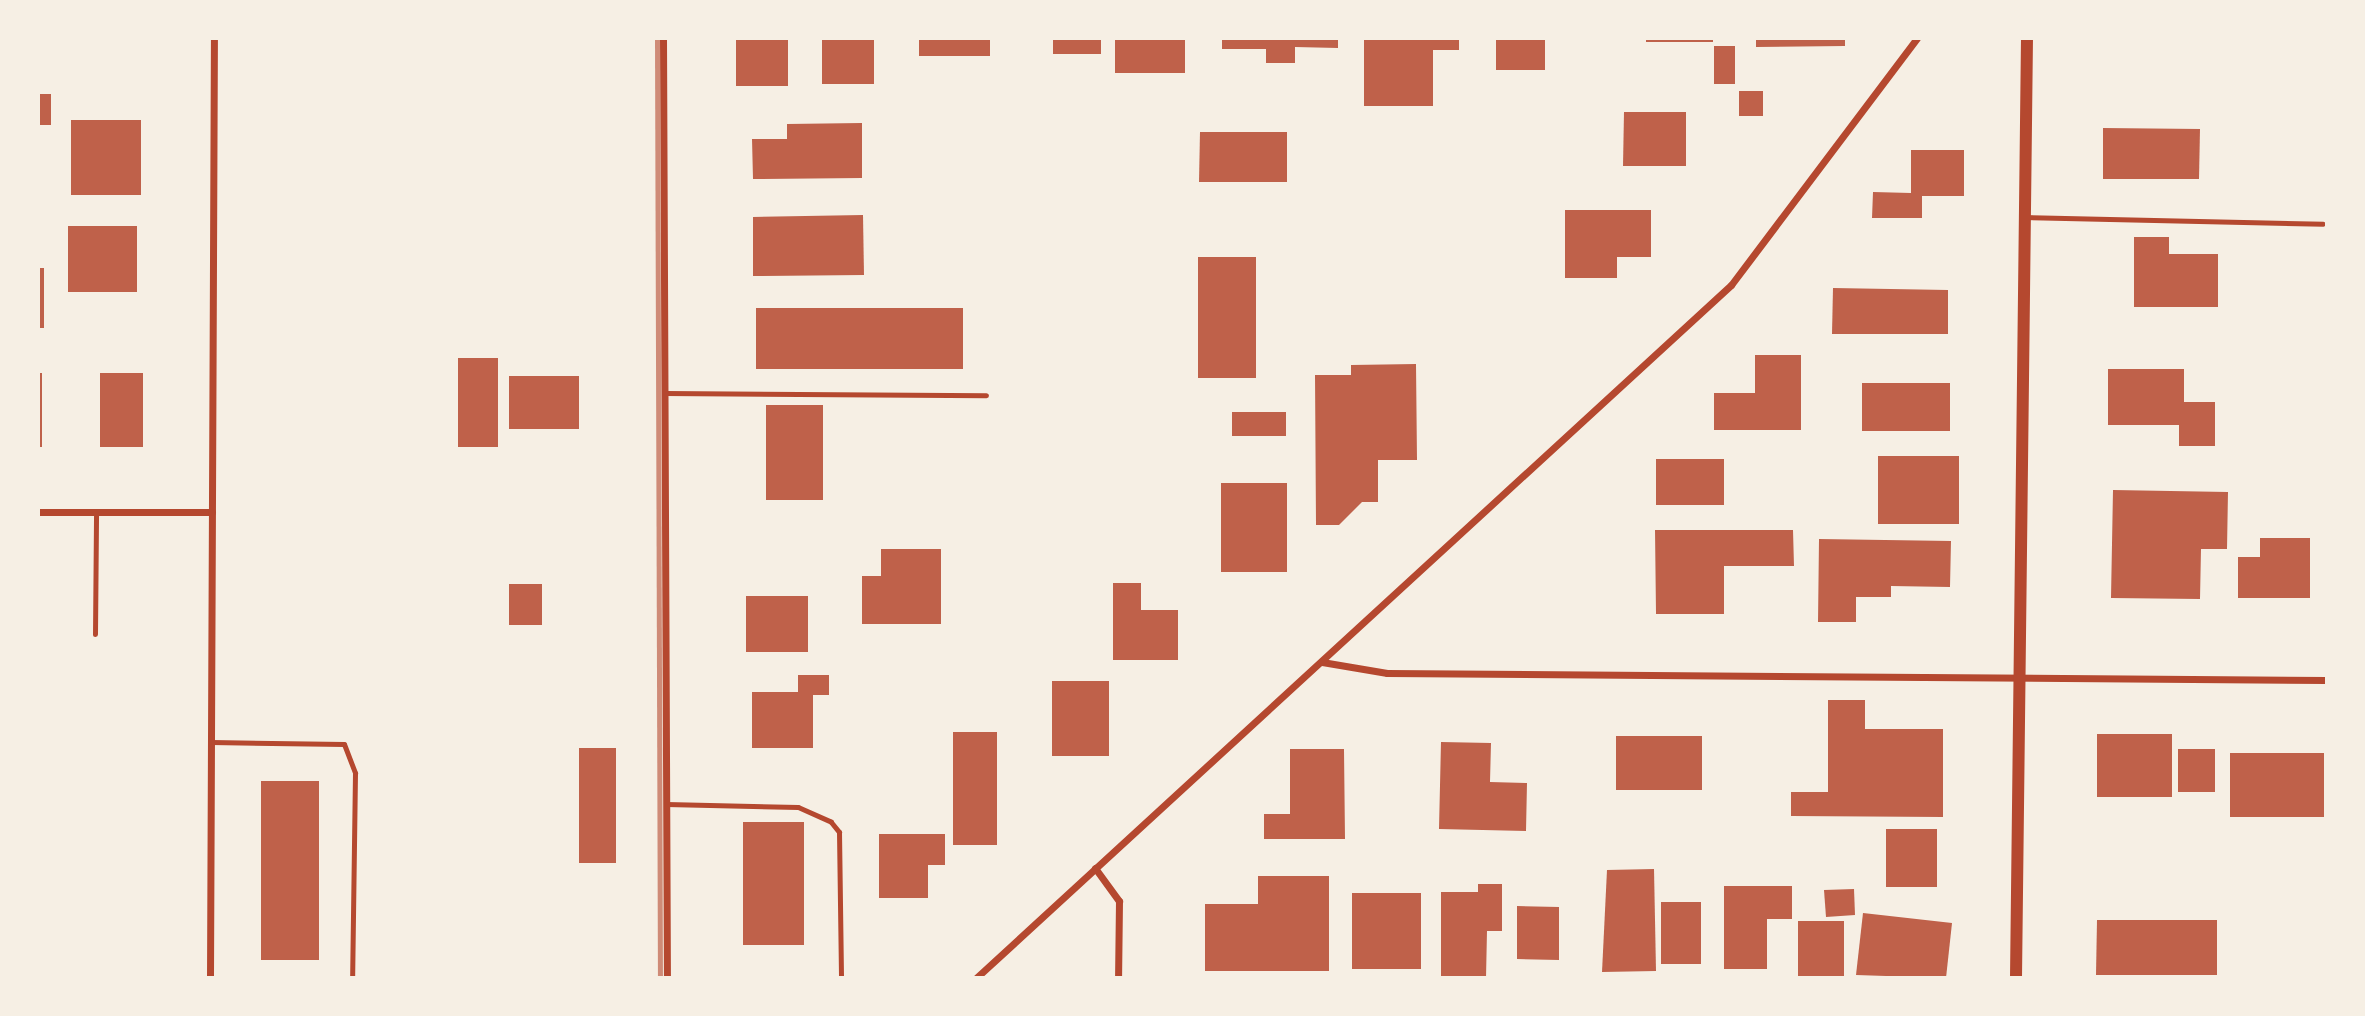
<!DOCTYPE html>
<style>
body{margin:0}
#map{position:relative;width:2365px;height:1016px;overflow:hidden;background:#f6efe4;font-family:Jost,sans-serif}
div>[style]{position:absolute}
.building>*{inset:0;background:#bf614a}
.service>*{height:5px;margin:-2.5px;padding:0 2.5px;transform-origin:2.5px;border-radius:2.5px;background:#b5482f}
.minor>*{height:7px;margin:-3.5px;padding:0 3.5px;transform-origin:3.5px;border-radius:3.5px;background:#b5482f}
.tertiary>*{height:12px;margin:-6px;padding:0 6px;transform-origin:6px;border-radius:6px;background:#b5482f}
.rail>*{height:5px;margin:-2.5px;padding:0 2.5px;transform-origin:2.5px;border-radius:2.5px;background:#cf8b77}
span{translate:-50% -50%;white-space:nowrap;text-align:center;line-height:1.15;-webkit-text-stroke:5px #f6efe4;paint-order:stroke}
.frame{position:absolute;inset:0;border:40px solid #f6efe4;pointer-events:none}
</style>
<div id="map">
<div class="building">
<i style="clip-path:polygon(736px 38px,788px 38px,788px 86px,736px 86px)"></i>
<i style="clip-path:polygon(822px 38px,874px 38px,874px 84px,822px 84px)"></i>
<i style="clip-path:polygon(919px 38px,990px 38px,990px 56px,919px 56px)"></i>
<i style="clip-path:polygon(1053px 38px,1101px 38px,1101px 54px,1053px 54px)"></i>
<i style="clip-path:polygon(1115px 38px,1185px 38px,1185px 73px,1115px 73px)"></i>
<i style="clip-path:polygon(1222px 38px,1338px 38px,1338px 48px,1295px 47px,1295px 63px,1266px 63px,1266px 49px,1222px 49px)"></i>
<i style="clip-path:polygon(1364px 38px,1459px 38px,1459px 50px,1433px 50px,1433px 106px,1364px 106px)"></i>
<i style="clip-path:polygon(1496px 38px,1545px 38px,1545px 70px,1496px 70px)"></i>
<i style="clip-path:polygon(1646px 38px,1713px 38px,1713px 42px,1646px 42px)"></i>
<i style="clip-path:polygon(1756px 38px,1845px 38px,1845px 46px,1756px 47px)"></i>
<i style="clip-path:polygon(1714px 46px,1735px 46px,1735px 84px,1714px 84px)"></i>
<i style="clip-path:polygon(1739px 91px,1763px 91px,1763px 116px,1739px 116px)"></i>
<i style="clip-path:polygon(38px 94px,51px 94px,51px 125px,38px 125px)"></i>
<i style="clip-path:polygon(1624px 112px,1686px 112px,1686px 166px,1623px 166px)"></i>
<i style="clip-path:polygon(71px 120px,141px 120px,141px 195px,71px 195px)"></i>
<i style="clip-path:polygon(862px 123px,862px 178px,753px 179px,752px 139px,787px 139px,787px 124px)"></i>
<i style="clip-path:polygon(2103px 128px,2200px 129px,2199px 179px,2103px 179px)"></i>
<i style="clip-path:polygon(1200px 132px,1287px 132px,1287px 182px,1199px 182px)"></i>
<i style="clip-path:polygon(1911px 150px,1964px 150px,1964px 196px,1922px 196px,1922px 218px,1872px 218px,1873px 192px,1911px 193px)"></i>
<i style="clip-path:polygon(1565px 210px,1651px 210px,1651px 257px,1617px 257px,1617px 278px,1565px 278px)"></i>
<i style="clip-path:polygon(863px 215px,864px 275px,753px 276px,753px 217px)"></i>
<i style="clip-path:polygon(68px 226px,137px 226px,137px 292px,68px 292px)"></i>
<i style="clip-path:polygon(2134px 237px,2169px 237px,2169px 254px,2218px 254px,2218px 307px,2134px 307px)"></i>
<i style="clip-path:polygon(1198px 257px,1256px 257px,1256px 378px,1198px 378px)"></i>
<i style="clip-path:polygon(38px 268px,44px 268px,44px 328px,38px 328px)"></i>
<i style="clip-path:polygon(1833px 288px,1948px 290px,1948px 334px,1832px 334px)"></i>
<i style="clip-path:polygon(756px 308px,963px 308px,963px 369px,756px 369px)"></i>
<i style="clip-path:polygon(1755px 355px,1801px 355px,1801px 430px,1714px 430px,1714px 393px,1755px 393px)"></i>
<i style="clip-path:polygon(458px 358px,498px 358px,498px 447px,458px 447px)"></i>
<i style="clip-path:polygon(1416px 364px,1417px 460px,1378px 460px,1378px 502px,1362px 502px,1339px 525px,1316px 525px,1315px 375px,1351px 375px,1351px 365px)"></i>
<i style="clip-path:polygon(2108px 369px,2184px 369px,2184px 402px,2215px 402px,2215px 446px,2179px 446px,2179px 425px,2108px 425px)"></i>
<i style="clip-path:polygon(38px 373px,42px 373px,42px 447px,38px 447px)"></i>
<i style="clip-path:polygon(100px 373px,143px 373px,143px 447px,100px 447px)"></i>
<i style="clip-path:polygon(509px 376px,579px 376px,579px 429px,509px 429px)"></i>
<i style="clip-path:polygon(1862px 383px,1950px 383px,1950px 431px,1862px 431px)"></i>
<i style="clip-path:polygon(766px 405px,823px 405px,823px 500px,766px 500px)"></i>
<i style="clip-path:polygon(1232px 412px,1286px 412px,1286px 436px,1232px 436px)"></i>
<i style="clip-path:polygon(1878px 456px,1959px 456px,1959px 524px,1878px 524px)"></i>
<i style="clip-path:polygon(1656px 459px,1724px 459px,1724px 505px,1656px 505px)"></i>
<i style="clip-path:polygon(1221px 483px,1287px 483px,1287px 572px,1221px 572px)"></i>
<i style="clip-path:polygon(2113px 490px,2228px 492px,2227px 549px,2201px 549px,2200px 599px,2111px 598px)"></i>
<i style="clip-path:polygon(1655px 530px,1793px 530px,1794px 566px,1724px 566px,1724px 614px,1656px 614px)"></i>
<i style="clip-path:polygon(2260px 538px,2310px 538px,2310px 598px,2238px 598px,2238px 557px,2260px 557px)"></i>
<i style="clip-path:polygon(1819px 539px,1951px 541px,1950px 587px,1891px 586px,1891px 597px,1856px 597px,1856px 622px,1818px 622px)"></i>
<i style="clip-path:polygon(881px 549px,941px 549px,941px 624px,862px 624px,862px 576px,881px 576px)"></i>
<i style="clip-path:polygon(1113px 583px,1141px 583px,1141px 610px,1178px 610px,1178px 660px,1113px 660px)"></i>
<i style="clip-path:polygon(509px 584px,542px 584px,542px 625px,509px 625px)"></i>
<i style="clip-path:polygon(746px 596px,808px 596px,808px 652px,746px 652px)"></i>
<i style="clip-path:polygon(798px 675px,829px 675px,829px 695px,813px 695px,813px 748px,752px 748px,752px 692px,798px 692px)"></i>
<i style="clip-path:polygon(1052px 681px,1109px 681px,1109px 756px,1052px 756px)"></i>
<i style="clip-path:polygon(1828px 700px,1865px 700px,1865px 729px,1943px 729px,1943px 817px,1791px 816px,1791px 792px,1828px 792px)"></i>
<i style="clip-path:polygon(953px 732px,997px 732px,997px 845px,953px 845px)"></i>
<i style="clip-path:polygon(2097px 734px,2172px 734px,2172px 797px,2097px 797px)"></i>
<i style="clip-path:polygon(1616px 736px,1702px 736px,1702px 790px,1616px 790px)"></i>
<i style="clip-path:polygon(1441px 742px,1491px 743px,1490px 782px,1527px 783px,1526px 831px,1439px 829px)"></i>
<i style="clip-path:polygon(579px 748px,616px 748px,616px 863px,579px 863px)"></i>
<i style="clip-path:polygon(1290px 749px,1344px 749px,1345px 839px,1264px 839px,1264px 814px,1290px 814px)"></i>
<i style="clip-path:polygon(2178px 749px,2215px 749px,2215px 792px,2178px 792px)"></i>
<i style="clip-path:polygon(2230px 753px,2324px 753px,2324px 817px,2230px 817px)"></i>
<i style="clip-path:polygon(261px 781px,319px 781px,319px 960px,261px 960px)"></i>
<i style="clip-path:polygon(743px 822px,804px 822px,804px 945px,743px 945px)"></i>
<i style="clip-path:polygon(1886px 829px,1937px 829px,1937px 887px,1886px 887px)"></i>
<i style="clip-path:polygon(879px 834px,945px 834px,945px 865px,928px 865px,928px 898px,879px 898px)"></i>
<i style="clip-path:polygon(1654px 869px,1656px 971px,1602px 972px,1607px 870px)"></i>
<i style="clip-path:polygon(1258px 876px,1329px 876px,1329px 971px,1205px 971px,1205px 904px,1258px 904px)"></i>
<i style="clip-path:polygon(1478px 884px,1502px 884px,1502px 931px,1487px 931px,1486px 978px,1441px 978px,1441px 892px,1478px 892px)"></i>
<i style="clip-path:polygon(1724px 886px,1792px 886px,1792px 919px,1767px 919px,1767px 969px,1724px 969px)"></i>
<i style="clip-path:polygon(1854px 889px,1855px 915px,1826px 917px,1824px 890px)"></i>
<i style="clip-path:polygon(1352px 893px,1421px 893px,1421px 969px,1352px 969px)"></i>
<i style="clip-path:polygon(1661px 902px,1701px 902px,1701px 964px,1661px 964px)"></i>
<i style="clip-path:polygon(1517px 906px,1559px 907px,1559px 960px,1517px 959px)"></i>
<i style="clip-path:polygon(1863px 913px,1952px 923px,1946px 978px,1856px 975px)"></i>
<i style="clip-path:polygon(2097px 920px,2217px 920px,2217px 975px,2096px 975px)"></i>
<i style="clip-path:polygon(1798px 921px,1844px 921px,1844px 978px,1798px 978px)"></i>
</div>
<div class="service">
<i style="left:2024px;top:217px;width:299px;rotate:1.3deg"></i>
<i style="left:665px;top:393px;width:321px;rotate:0.4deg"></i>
<i style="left:95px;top:634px;width:122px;rotate:-89.5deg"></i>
<i style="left:211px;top:742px;width:133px;rotate:0.9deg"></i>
<i style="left:344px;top:744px;width:31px;rotate:69deg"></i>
<i style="left:355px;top:773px;width:205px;rotate:90.8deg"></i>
<i style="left:666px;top:804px;width:132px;rotate:1.3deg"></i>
<i style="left:798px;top:807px;width:36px;rotate:24deg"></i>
<i style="left:831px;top:822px;width:13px;rotate:51deg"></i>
<i style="left:839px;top:832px;width:146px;rotate:89.2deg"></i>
</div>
<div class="minor">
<i style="left:663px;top:38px;width:940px;rotate:89.76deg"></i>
<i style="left:38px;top:512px;width:174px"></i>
<i style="left:1322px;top:662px;width:66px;rotate:9.6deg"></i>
<i style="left:1387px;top:673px;width:939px;rotate:0.43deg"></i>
<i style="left:1095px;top:868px;width:41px;rotate:54deg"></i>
<i style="left:1119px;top:901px;width:77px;rotate:90.7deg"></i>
<i style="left:210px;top:978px;width:940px;rotate:-89.76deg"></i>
<i style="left:976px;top:978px;width:1025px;rotate:-42.55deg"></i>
<i style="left:1731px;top:285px;width:309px;rotate:-53deg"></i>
</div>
<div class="tertiary">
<i style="left:2016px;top:978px;width:940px;rotate:-89.33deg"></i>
</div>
<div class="rail">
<i style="left:657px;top:38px;width:940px;rotate:89.82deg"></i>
</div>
<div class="frame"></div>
</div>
